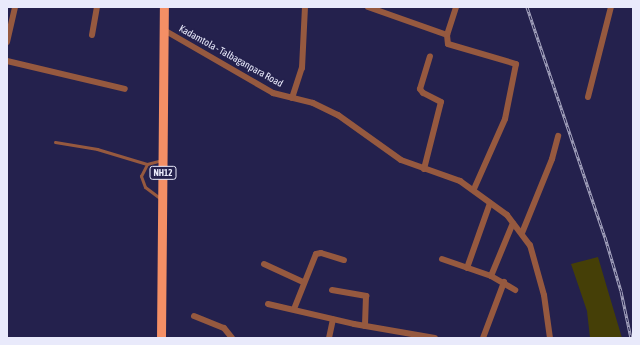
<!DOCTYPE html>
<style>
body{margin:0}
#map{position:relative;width:640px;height:345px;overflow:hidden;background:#24214d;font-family:"Asap Condensed",sans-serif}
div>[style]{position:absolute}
.green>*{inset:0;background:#453f07}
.lane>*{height:3px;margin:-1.5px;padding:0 1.5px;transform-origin:1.5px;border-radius:1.5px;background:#96593f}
.street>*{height:6px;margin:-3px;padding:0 3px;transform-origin:3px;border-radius:3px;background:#96593f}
.primary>*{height:9px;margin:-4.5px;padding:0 4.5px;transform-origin:4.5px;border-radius:4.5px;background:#f48f65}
.rail>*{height:3px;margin-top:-1.5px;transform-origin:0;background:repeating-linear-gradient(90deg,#24214d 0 4.5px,#a8a7c1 0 9px);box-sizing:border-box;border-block:1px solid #a8a7c1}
span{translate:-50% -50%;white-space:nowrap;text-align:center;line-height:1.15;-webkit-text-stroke:3.5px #24214d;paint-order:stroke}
.shield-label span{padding:1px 3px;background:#24214d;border:1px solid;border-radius:3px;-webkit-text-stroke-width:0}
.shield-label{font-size:9px;color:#e9eafb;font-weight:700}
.street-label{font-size:10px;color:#e9eafb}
.frame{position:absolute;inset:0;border:8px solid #e9eafb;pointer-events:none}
</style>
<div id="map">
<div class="green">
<i style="clip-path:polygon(598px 257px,608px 291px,622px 338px,590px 338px,587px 311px,571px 264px)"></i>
</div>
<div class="lane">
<i style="left:55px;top:142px;width:43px;rotate:9.5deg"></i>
<i style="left:97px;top:149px;width:52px;rotate:16.7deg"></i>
<i style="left:161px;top:199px;width:20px;rotate:-143deg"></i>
<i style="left:145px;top:187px;width:12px;rotate:-110deg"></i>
<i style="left:141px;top:176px;width:13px;rotate:-63deg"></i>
<i style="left:147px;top:164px;width:16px;rotate:-15deg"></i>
</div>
<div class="street">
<i style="left:368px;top:7px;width:84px;rotate:19.5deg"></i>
<i style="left:447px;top:35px;width:9px;rotate:84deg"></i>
<i style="left:448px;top:44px;width:71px;rotate:16.4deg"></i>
<i style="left:516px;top:64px;width:56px;rotate:101.3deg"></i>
<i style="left:505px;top:119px;width:77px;rotate:113.9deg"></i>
<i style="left:164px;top:30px;width:126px;rotate:30deg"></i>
<i style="left:273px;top:93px;width:41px;rotate:14deg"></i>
<i style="left:313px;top:103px;width:28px;rotate:26deg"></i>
<i style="left:338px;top:115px;width:77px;rotate:35.5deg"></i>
<i style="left:401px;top:160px;width:63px;rotate:19.6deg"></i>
<i style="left:460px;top:181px;width:58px;rotate:35.9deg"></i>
<i style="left:507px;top:215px;width:38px;rotate:53deg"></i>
<i style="left:530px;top:245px;width:52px;rotate:74.4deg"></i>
<i style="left:544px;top:295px;width:43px;rotate:82.1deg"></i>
<i style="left:92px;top:35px;width:28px;rotate:-80deg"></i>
<i style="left:447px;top:35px;width:29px;rotate:-72deg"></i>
<i style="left:7px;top:42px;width:36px;rotate:-77deg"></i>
<i style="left:7px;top:61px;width:121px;rotate:13.3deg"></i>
<i style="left:588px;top:97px;width:93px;rotate:-75.7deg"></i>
<i style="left:292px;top:98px;width:32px;rotate:-72deg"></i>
<i style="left:302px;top:68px;width:61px;rotate:-87.2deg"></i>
<i style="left:424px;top:169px;width:69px;rotate:-75.8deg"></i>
<i style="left:441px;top:102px;width:20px;rotate:-153deg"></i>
<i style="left:423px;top:93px;width:5px;rotate:-127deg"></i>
<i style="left:420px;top:89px;width:34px;rotate:-73deg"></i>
<i style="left:522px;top:233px;width:80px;rotate:-67.9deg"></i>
<i style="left:552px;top:159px;width:24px;rotate:-75deg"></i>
<i style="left:442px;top:259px;width:52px;rotate:19.1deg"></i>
<i style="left:491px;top:276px;width:28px;rotate:30deg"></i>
<i style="left:264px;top:264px;width:43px;rotate:24.8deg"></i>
<i style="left:467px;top:268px;width:69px;rotate:-70.5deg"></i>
<i style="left:491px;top:276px;width:57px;rotate:-67.5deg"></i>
<i style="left:332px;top:290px;width:35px;rotate:10deg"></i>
<i style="left:366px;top:296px;width:30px;rotate:92deg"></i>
<i style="left:268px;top:304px;width:88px;rotate:13.1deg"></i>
<i style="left:354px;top:324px;width:82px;rotate:9.8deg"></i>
<i style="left:294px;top:309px;width:59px;rotate:-68.2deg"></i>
<i style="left:316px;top:254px;width:5px;rotate:-11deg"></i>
<i style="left:321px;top:253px;width:24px;rotate:17deg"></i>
<i style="left:194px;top:316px;width:32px;rotate:22deg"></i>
<i style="left:224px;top:328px;width:13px;rotate:51deg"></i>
<i style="left:329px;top:338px;width:19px;rotate:-78deg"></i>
<i style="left:483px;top:338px;width:60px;rotate:-69.4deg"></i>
</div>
<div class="primary">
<i style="left:161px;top:338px;width:331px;rotate:-89.5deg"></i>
</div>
<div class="rail">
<i style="left:527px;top:7px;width:243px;rotate:71.3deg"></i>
<i style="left:605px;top:237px;width:56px;rotate:73.5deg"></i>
<i style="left:621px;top:291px;width:48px;rotate:78deg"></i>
</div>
<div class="shield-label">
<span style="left:163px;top:173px">NH12</span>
</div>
<div class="street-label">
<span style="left:231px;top:56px;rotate:29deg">Kadamtola - Talbaganpara Road</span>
</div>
<div class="frame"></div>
</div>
